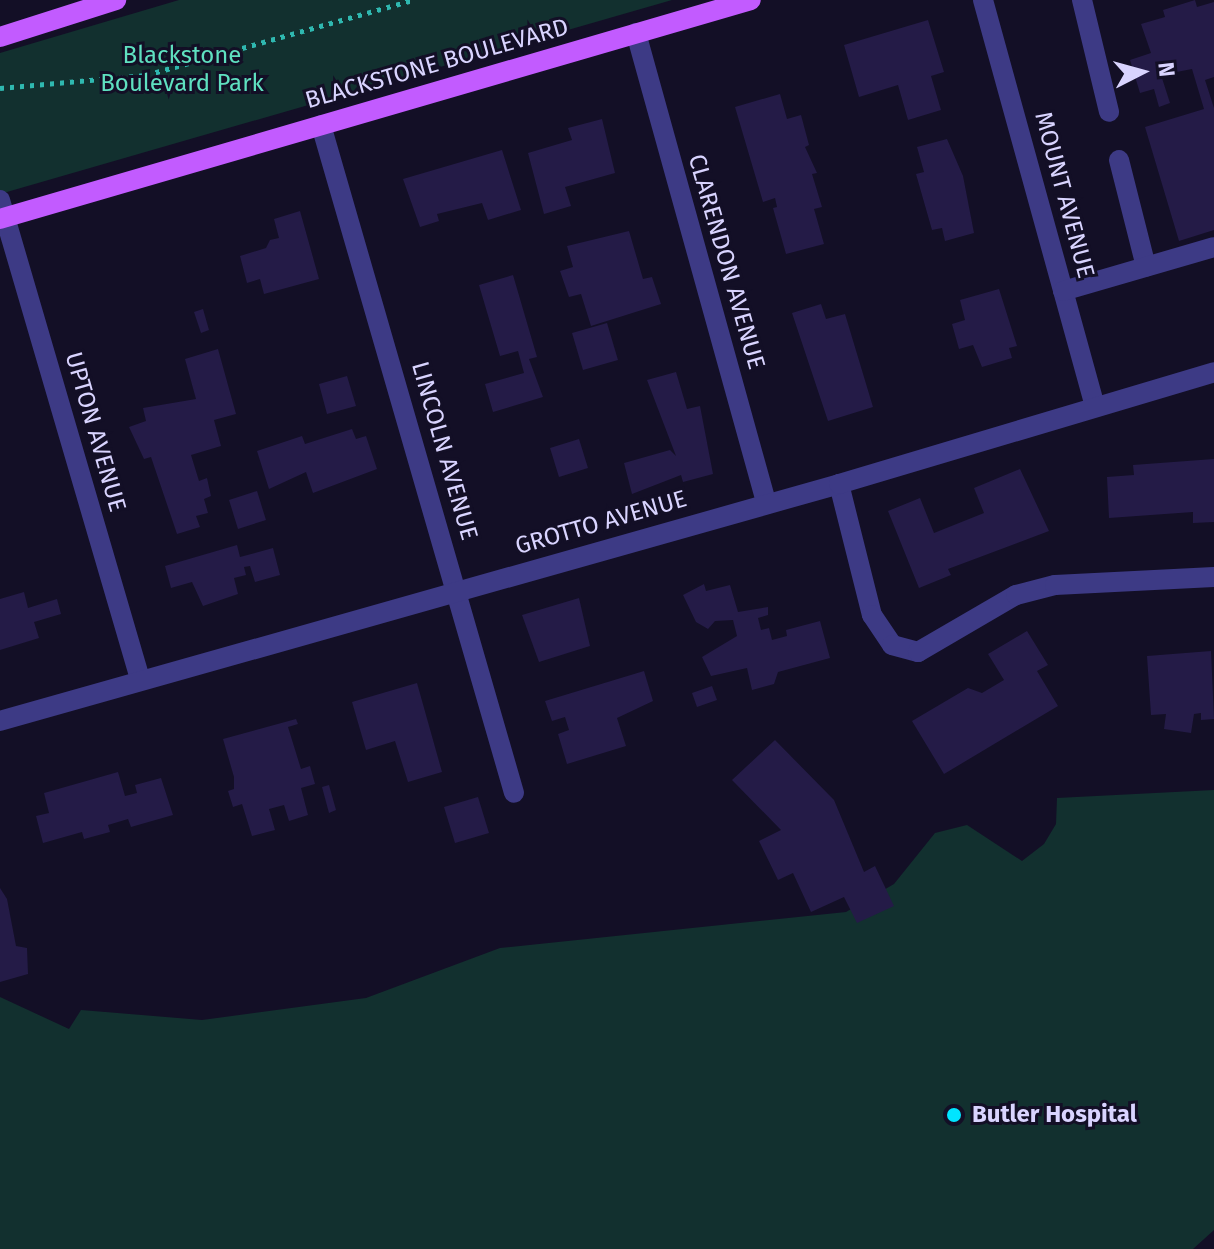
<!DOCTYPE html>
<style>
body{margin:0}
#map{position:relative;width:1214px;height:1249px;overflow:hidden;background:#130f26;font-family:"Fira Sans",sans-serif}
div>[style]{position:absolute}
.green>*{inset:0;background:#12302f}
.building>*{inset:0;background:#241b47}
.path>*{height:5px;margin-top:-2.5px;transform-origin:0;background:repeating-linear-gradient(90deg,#2fb8b0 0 4px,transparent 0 10px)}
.minor>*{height:20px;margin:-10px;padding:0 10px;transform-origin:10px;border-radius:10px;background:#3d3a85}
.major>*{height:20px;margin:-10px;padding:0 10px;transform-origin:10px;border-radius:10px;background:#c25bff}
.dots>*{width:22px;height:22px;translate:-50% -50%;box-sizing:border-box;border:4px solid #130f26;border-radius:50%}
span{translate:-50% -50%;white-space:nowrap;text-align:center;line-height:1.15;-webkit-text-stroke:6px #130f26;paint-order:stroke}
.park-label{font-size:24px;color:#5fe0c0}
.street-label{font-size:24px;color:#d9d4ff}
.poi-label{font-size:24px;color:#d9d4ff;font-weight:700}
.left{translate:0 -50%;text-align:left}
.north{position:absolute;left:1102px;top:32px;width:80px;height:80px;-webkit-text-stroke:6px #130f26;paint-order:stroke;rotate:84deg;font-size:22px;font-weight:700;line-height:32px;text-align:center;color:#d9d4ff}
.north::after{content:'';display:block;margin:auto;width:28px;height:36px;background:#d9d4ff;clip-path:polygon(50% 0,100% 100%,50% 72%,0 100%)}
</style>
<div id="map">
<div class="green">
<i style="clip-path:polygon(179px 0,672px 0,0 194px,0 53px)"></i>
<i style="clip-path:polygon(1214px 790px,1214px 1230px,1193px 1249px,0 1249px,0 997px,69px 1029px,81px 1010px,202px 1020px,366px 998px,500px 948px,846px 912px,894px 884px,935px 833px,967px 825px,1022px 861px,1044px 844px,1056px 824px,1057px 798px)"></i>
</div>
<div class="building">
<i style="clip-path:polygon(1195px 0,1197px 7px,1214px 2px,1214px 77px,1205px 80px,1214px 108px,1214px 230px,1179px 241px,1145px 127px,1204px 109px,1192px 69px,1161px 75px,1170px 103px,1159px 107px,1154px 89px,1140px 93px,1130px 60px,1151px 53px,1141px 24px,1165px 17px,1163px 10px)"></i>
<i style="clip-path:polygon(928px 20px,944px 72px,931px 76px,941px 110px,908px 120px,898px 85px,859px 97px,844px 45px)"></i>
<i style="clip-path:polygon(780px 94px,787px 119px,801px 115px,809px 145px,805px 147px,817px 173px,812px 174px,822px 207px,814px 209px,824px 244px,786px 254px,773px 208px,777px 207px,775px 198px,763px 202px,735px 107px)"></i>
<i style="clip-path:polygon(602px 119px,615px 173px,565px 187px,571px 206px,544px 214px,528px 153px,572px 140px,568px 128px)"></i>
<i style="clip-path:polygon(947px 139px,963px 176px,974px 233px,945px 241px,942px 228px,932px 230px,916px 174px,924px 172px,917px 147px)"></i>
<i style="clip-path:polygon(502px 150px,521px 210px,488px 220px,482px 203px,437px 214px,439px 221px,420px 227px,403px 179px)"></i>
<i style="clip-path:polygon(300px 211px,319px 279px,264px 294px,260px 279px,247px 283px,240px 256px,266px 248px,270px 240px,279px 238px,274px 219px)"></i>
<i style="clip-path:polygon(629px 231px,643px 279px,652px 277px,661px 304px,591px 326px,581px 294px,569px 297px,560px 271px,573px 267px,567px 246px)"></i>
<i style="clip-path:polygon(513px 275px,537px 357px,529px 359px,543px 397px,493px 412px,485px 384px,524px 373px,518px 351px,500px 356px,479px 285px)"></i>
<i style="clip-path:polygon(999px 289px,1017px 346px,1009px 348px,1012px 358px,982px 367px,973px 345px,959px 349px,952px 324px,965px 320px,960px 300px)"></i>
<i style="clip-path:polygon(821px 304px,826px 319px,845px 314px,873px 407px,828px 421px,792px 313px)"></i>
<i style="clip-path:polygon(203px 309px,209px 330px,201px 333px,194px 312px)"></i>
<i style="clip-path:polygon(607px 323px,618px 360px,583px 370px,572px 333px)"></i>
<i style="clip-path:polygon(218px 349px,236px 414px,214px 420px,221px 446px,191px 455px,199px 481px,207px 478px,211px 496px,204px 499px,208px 513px,196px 516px,200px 527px,177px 534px,151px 457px,144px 459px,129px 427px,146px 421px,143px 408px,196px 399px,185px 359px)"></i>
<i style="clip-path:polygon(676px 372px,687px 409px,700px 406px,713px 474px,683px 482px,681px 475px,632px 494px,624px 463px,670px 450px,676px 456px,647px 380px)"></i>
<i style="clip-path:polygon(347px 376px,356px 406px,327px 414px,319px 384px)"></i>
<i style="clip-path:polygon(352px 429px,356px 439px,366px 436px,377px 469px,313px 493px,306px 472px,269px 489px,257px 451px,302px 436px,305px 444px)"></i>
<i style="clip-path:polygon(579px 439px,588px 468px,559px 477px,550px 448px)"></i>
<i style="clip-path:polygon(1214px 459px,1214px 522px,1193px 523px,1193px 512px,1109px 518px,1107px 477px,1134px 475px,1133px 465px)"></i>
<i style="clip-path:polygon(1020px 469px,1049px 531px,948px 569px,951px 575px,919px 588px,888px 511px,920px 498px,934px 533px,984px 513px,974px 488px)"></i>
<i style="clip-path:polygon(257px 491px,266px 520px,238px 529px,229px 500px)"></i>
<i style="clip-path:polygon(237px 545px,240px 557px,273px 548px,280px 575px,255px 582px,250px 566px,244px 567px,246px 575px,234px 578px,238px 594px,203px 606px,192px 582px,171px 588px,165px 566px)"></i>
<i style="clip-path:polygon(704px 584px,706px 591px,730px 585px,738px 612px,768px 607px,768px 615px,758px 618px,761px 630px,769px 628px,772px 640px,787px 636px,786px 630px,820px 621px,830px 658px,778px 672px,774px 684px,752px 690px,747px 668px,711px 676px,702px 657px,737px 636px,733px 620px,715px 621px,708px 629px,696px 622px,683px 595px)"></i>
<i style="clip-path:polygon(24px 592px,28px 608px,57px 599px,61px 614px,34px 622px,39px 638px,0 650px,0 599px)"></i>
<i style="clip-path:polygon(579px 598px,590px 646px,539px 662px,522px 615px)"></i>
<i style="clip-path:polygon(1027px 631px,1048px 665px,1037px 671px,1058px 706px,944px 774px,912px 721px,968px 688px,982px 693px,1004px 680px,988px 654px)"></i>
<i style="clip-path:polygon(1211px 651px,1214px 719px,1201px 720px,1201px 713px,1194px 714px,1191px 733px,1164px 729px,1166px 714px,1151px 715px,1147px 656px)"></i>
<i style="clip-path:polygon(644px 671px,653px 701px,617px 718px,626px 746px,567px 764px,558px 734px,569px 730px,565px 717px,552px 721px,545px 701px)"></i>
<i style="clip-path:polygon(417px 683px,442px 772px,408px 782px,395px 741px,366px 750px,352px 702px)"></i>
<i style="clip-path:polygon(712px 686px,717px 700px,697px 707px,692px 693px)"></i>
<i style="clip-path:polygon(296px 719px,298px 724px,288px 727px,301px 769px,310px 766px,315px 784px,301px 788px,308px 815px,289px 821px,284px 805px,269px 809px,275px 830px,252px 836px,242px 804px,233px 807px,228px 791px,234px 789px,234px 777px,223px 739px)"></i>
<i style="clip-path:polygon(775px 740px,834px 800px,864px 872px,875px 866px,894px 906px,857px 923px,844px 897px,811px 912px,793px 873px,778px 880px,759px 841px,781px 830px,732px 780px)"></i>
<i style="clip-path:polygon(118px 772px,125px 796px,137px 793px,135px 785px,161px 778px,173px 815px,131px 827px,128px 819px,108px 825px,110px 832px,84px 839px,82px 832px,43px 843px,36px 816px,49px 813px,44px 793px)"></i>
<i style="clip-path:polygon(329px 785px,336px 810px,329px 813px,322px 787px)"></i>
<i style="clip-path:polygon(478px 797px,489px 833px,455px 843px,444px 807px)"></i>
<i style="clip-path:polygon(0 888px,7px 899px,16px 946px,27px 948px,28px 974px,0 982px)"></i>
</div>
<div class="path">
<i style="left:0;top:88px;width:147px;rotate:-5.1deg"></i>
<i style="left:146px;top:75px;width:277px;rotate:-15.7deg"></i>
</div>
<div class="minor">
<i style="left:983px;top:0;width:419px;rotate:74.6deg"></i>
<i style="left:1082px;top:0;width:115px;rotate:76.4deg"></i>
<i style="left:636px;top:33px;width:489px;rotate:74.5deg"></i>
<i style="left:321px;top:125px;width:695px;rotate:73.88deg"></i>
<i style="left:1119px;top:160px;width:110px;rotate:75.8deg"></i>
<i style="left:0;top:200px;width:499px;rotate:73.7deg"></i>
<i style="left:1063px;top:291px;width:157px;rotate:-16.2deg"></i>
<i style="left:839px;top:484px;width:135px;rotate:75.9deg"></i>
<i style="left:872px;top:615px;width:36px;rotate:56deg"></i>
<i style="left:892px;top:645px;width:27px;rotate:15deg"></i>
<i style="left:918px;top:652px;width:113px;rotate:-30.2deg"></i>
<i style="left:1016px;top:595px;width:40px;rotate:-14.4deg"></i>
<i style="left:1055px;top:585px;width:159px;rotate:-2.9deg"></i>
<i style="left:0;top:721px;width:872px;rotate:-15.77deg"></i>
<i style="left:839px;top:484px;width:391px;rotate:-16.6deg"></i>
</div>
<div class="major">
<i style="left:0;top:37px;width:122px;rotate:-17.7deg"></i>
<i style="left:0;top:219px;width:782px;rotate:-16.26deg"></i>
</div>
<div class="dots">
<i style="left:954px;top:1115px;background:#00e5ff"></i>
</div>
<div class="park-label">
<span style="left:182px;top:70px">Blackstone<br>Boulevard Park</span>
</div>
<div class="street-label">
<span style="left:437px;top:64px;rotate:-16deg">BLACKSTONE BOULEVARD</span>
<span style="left:1064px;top:195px;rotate:75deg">MOUNT AVENUE</span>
<span style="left:726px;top:262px;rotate:74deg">CLARENDON AVENUE</span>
<span style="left:95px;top:432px;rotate:74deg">UPTON AVENUE</span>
<span style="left:444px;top:451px;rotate:74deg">LINCOLN AVENUE</span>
<span style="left:601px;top:523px;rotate:-16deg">GROTTO AVENUE</span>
</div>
<div class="poi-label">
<span class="left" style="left:972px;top:1115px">Butler Hospital</span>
</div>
<div class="north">N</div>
</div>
